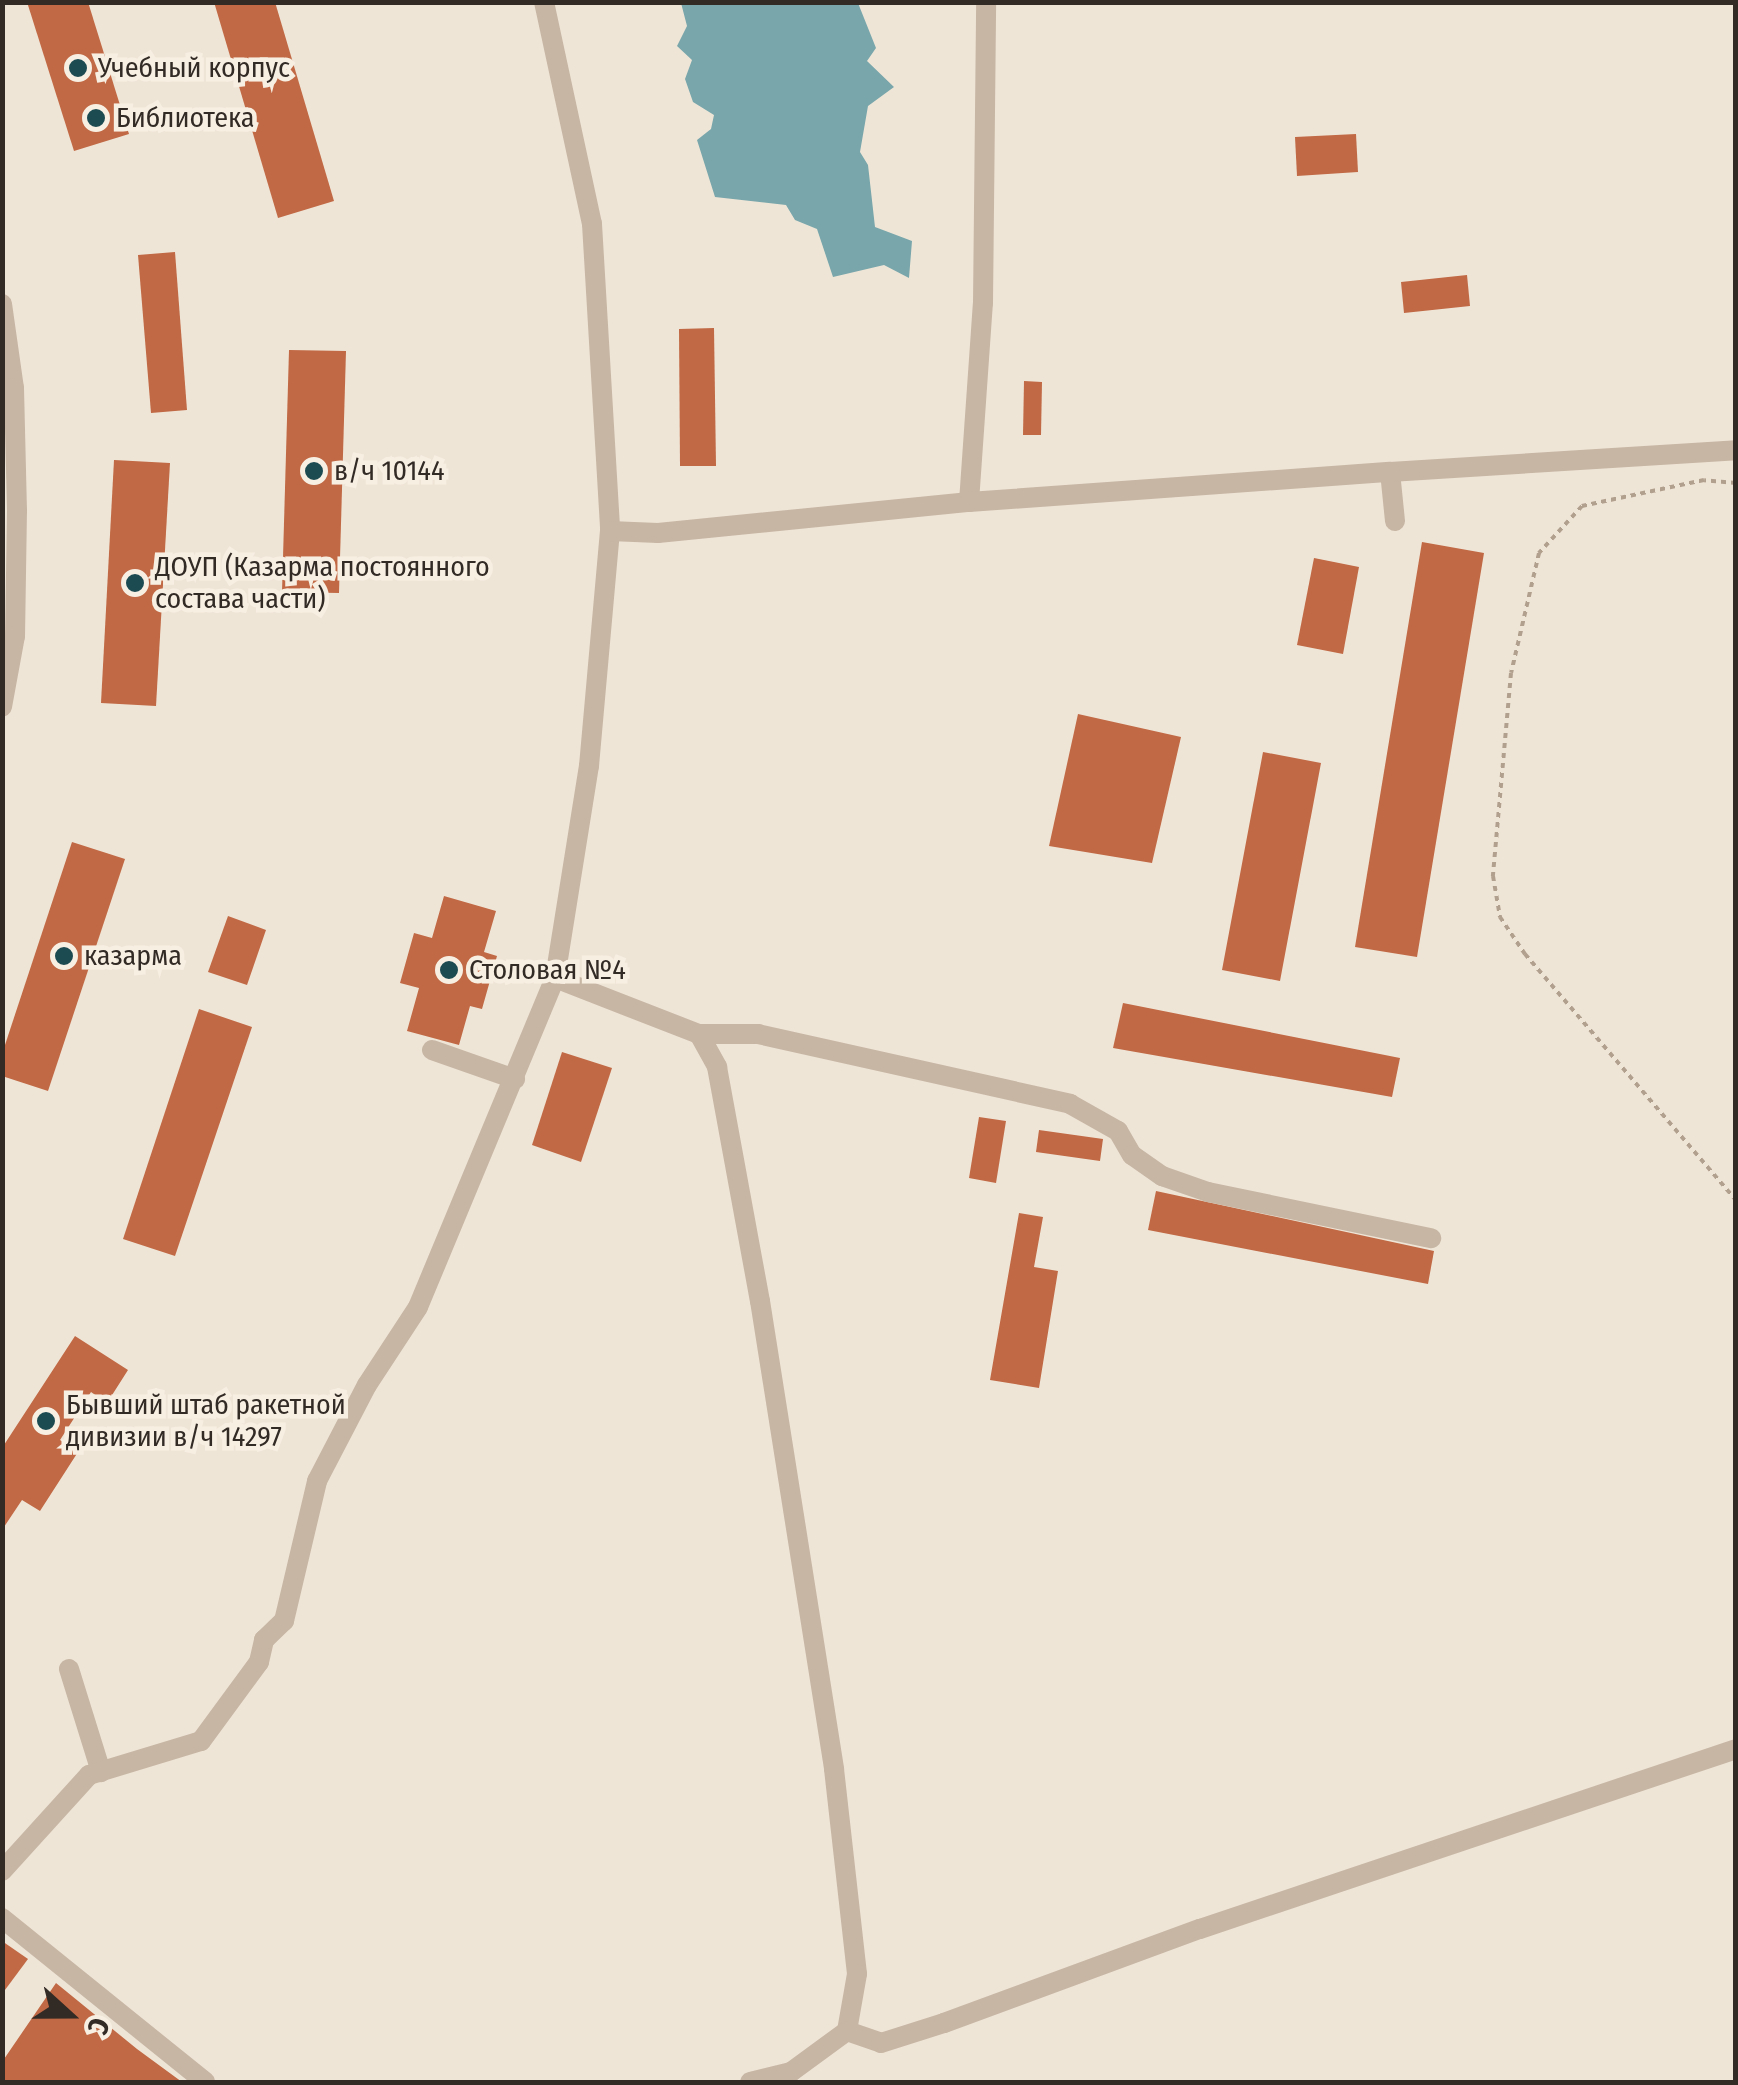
<!DOCTYPE html>
<meta charset="utf-8">
<style>
body{margin:0}
#map{position:relative;width:1738px;height:2085px;overflow:hidden;background:#efe5d7;font-family:"Fira Sans Condensed",sans-serif}
div>[style]{position:absolute}
.water>*{inset:0;background:#78a6ab}
.building>*{inset:0;background:#c16944}
.path>*{height:4px;margin-top:-2px;transform-origin:0;background:repeating-linear-gradient(90deg,#b2a08e 0 5px,transparent 0 10px)}
.street>*{height:20px;margin:-10px;padding:0 10px;transform-origin:10px;border-radius:10px;background:#c7b6a4}
.dots>*{width:28px;height:28px;translate:-50% -50%;box-sizing:border-box;border:5px solid #f8efe3;border-radius:50%}
span{translate:-50% -50%;white-space:nowrap;text-align:center;line-height:1.15;-webkit-text-stroke:9px #f8efe3;paint-order:stroke}
.poi-label{font-size:28px;color:#322a25}
.left{translate:0 -50%;text-align:left}
.frame{position:absolute;inset:0;border:5px solid #322a25;pointer-events:none}
.north{position:absolute;left:20px;top:1965px;width:100px;height:100px;-webkit-text-stroke:8px #f8efe3;paint-order:stroke;rotate:111deg;font-size:28px;font-weight:700;line-height:40px;text-align:center;color:#322a25}
.north::after{content:'';display:block;margin:auto;width:35px;height:45px;background:#322a25;clip-path:polygon(50% 0,100% 100%,50% 72%,0 100%)}
</style>
<div id="map">
<div class="water">
<i style="clip-path:polygon(681px 3px,858px 3px,876px 48px,867px 61px,894px 87px,868px 106px,860px 152px,868px 165px,875px 227px,912px 241px,909px 278px,884px 265px,833px 277px,817px 229px,795px 220px,786px 205px,715px 197px,697px 140px,711px 129px,714px 115px,693px 102px,685px 79px,692px 60px,677px 46px,687px 26px)"></i>
</div>
<div class="building">
<i style="clip-path:polygon(27px 2px,88px 2px,129px 134px,74px 151px)"></i>
<i style="clip-path:polygon(214px 2px,275px 2px,334px 201px,278px 218px)"></i>
<i style="clip-path:polygon(1356px 134px,1358px 172px,1297px 176px,1295px 137px)"></i>
<i style="clip-path:polygon(175px 252px,187px 410px,151px 413px,138px 255px)"></i>
<i style="clip-path:polygon(1467px 275px,1470px 306px,1404px 313px,1401px 282px)"></i>
<i style="clip-path:polygon(714px 328px,716px 466px,680px 466px,679px 329px)"></i>
<i style="clip-path:polygon(289px 350px,346px 351px,339px 593px,282px 592px)"></i>
<i style="clip-path:polygon(1024px 381px,1042px 382px,1041px 435px,1023px 435px)"></i>
<i style="clip-path:polygon(114px 460px,170px 463px,156px 706px,101px 703px)"></i>
<i style="clip-path:polygon(1422px 542px,1484px 553px,1417px 957px,1355px 947px)"></i>
<i style="clip-path:polygon(1314px 558px,1359px 567px,1343px 654px,1297px 645px)"></i>
<i style="clip-path:polygon(1078px 714px,1181px 737px,1152px 863px,1049px 846px)"></i>
<i style="clip-path:polygon(1263px 752px,1321px 763px,1280px 981px,1222px 970px)"></i>
<i style="clip-path:polygon(72px 842px,125px 859px,48px 1091px,2px 1076px,2px 1054px)"></i>
<i style="clip-path:polygon(444px 896px,496px 911px,484px 952px,497px 956px,482px 1009px,470px 1006px,459px 1045px,407px 1031px,419px 988px,400px 983px,414px 933px,432px 938px)"></i>
<i style="clip-path:polygon(228px 916px,266px 930px,247px 985px,208px 972px)"></i>
<i style="clip-path:polygon(1123px 1003px,1400px 1058px,1392px 1097px,1113px 1048px)"></i>
<i style="clip-path:polygon(199px 1009px,252px 1027px,175px 1256px,123px 1239px)"></i>
<i style="clip-path:polygon(562px 1052px,612px 1068px,581px 1162px,532px 1145px)"></i>
<i style="clip-path:polygon(979px 1117px,1006px 1121px,996px 1183px,969px 1178px)"></i>
<i style="clip-path:polygon(1039px 1130px,1103px 1139px,1100px 1161px,1036px 1152px)"></i>
<i style="clip-path:polygon(1156px 1191px,1434px 1251px,1428px 1284px,1148px 1230px)"></i>
<i style="clip-path:polygon(1019px 1213px,1043px 1217px,1034px 1267px,1058px 1271px,1039px 1388px,990px 1380px)"></i>
<i style="clip-path:polygon(75px 1336px,128px 1370px,107px 1403px,91px 1392px,60px 1440px,78px 1452px,40px 1511px,22px 1500px,2px 1530px,2px 1448px)"></i>
<i style="clip-path:polygon(2px 1941px,28px 1959px,2px 1994px)"></i>
<i style="clip-path:polygon(56px 1983px,137px 2049px,182px 2082px,2px 2082px,2px 2062px)"></i>
</div>
<div class="path">
<i style="left:1736px;top:483px;width:32px;rotate:-175deg"></i>
<i style="left:1704px;top:480px;width:125px;rotate:168deg"></i>
<i style="left:1582px;top:506px;width:64px;rotate:132.5deg"></i>
<i style="left:1539px;top:553px;width:123px;rotate:103.1deg"></i>
<i style="left:1511px;top:673px;width:204px;rotate:95.1deg"></i>
<i style="left:1493px;top:876px;width:42px;rotate:80.3deg"></i>
<i style="left:1500px;top:917px;width:45px;rotate:56deg"></i>
<i style="left:1525px;top:954px;width:324px;rotate:49.4deg"></i>
</div>
<div class="street">
<i style="left:544px;top:2px;width:227px;rotate:77.8deg"></i>
<i style="left:592px;top:224px;width:308px;rotate:86.6deg"></i>
<i style="left:2px;top:304px;width:85px;rotate:81.9deg"></i>
<i style="left:14px;top:388px;width:122px;rotate:88.6deg"></i>
<i style="left:17px;top:510px;width:126px;rotate:90.9deg"></i>
<i style="left:15px;top:636px;width:72px;rotate:100.4deg"></i>
<i style="left:969px;top:502px;width:199px;rotate:-86deg"></i>
<i style="left:983px;top:303px;width:301px;rotate:-89.4deg"></i>
<i style="left:1395px;top:521px;width:49px;rotate:-95.8deg"></i>
<i style="left:1390px;top:472px;width:347px;rotate:-3.6deg"></i>
<i style="left:555px;top:978px;width:155px;rotate:21.3deg"></i>
<i style="left:699px;top:1034px;width:59px"></i>
<i style="left:758px;top:1034px;width:320px;rotate:12.6deg"></i>
<i style="left:1070px;top:1104px;width:55px;rotate:29.4deg"></i>
<i style="left:1118px;top:1131px;width:28px;rotate:60deg"></i>
<i style="left:1132px;top:1155px;width:37px;rotate:35deg"></i>
<i style="left:1162px;top:1176px;width:49px;rotate:19.2deg"></i>
<i style="left:1208px;top:1192px;width:228px;rotate:11.7deg"></i>
<i style="left:699px;top:1034px;width:38px;rotate:61deg"></i>
<i style="left:717px;top:1067px;width:238px;rotate:79.6deg"></i>
<i style="left:760px;top:1301px;width:474px;rotate:81deg"></i>
<i style="left:834px;top:1769px;width:206px;rotate:83.6deg"></i>
<i style="left:857px;top:1974px;width:58px;rotate:100deg"></i>
<i style="left:847px;top:2031px;width:69px;rotate:143.8deg"></i>
<i style="left:791px;top:2072px;width:42px;rotate:166.3deg"></i>
<i style="left:432px;top:1050px;width:88px;rotate:19.3deg"></i>
<i style="left:69px;top:1669px;width:108px;rotate:72.7deg"></i>
<i style="left:2px;top:1871px;width:130px;rotate:-47.8deg"></i>
<i style="left:89px;top:1775px;width:117px;rotate:-16.9deg"></i>
<i style="left:201px;top:1741px;width:98px;rotate:-53.7deg"></i>
<i style="left:259px;top:1662px;width:23px;rotate:-77deg"></i>
<i style="left:264px;top:1640px;width:28px;rotate:-44deg"></i>
<i style="left:284px;top:1621px;width:144px;rotate:-76.7deg"></i>
<i style="left:317px;top:1481px;width:108px;rotate:-62.5deg"></i>
<i style="left:367px;top:1385px;width:93px;rotate:-56.8deg"></i>
<i style="left:418px;top:1307px;width:356px;rotate:-67.4deg"></i>
<i style="left:555px;top:978px;width:215px;rotate:-80.9deg"></i>
<i style="left:589px;top:766px;width:236px;rotate:-84.9deg"></i>
<i style="left:610px;top:531px;width:48px;rotate:2.4deg"></i>
<i style="left:658px;top:533px;width:313px;rotate:-5.7deg"></i>
<i style="left:969px;top:502px;width:422px;rotate:-4.1deg"></i>
<i style="left:2px;top:1918px;width:261px;rotate:38.9deg"></i>
<i style="left:847px;top:2031px;width:36px;rotate:19deg"></i>
<i style="left:881px;top:2043px;width:66px;rotate:-17.6deg"></i>
<i style="left:944px;top:2023px;width:273px;rotate:-20.2deg"></i>
<i style="left:1200px;top:1929px;width:565px;rotate:-18.56deg"></i>
</div>
<div class="dots">
<i style="left:78px;top:68px;background:#1d4b52"></i>
<i style="left:96px;top:118px;background:#1d4b52"></i>
<i style="left:314px;top:471px;background:#1d4b52"></i>
<i style="left:135px;top:583px;background:#1d4b52"></i>
<i style="left:64px;top:956px;background:#1d4b52"></i>
<i style="left:449px;top:970px;background:#1d4b52"></i>
<i style="left:46px;top:1421px;background:#1d4b52"></i>
</div>
<div class="poi-label">
<span class="left" style="left:98px;top:68px">Учебный корпус</span>
<span class="left" style="left:116px;top:118px">Библиотека</span>
<span class="left" style="left:334px;top:471px">в/ч 10144</span>
<span class="left" style="left:155px;top:583px">ДОУП (Казарма постоянного<br>состава части)</span>
<span class="left" style="left:84px;top:956px">казарма</span>
<span class="left" style="left:469px;top:970px">Столовая №4</span>
<span class="left" style="left:66px;top:1421px">Бывший штаб ракетной<br>дивизии в/ч 14297</span>
</div>
<div class="frame"></div>
<div class="north">С</div>
</div>
